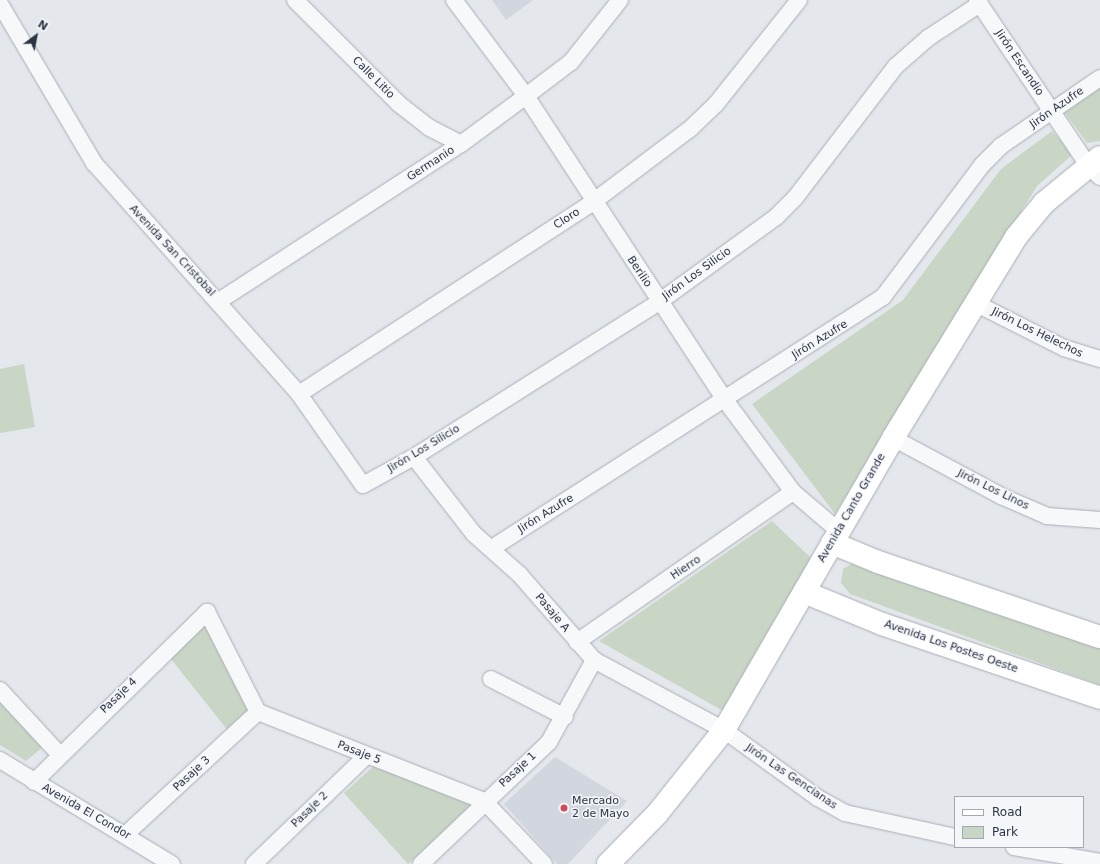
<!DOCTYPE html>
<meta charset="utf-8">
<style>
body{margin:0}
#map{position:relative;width:1100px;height:864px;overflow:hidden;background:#e4e7ec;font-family:"DejaVu Sans",sans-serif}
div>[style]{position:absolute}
.built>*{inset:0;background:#d2d6de}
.green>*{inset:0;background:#c9d6c5}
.roads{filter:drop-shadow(0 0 1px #a9aeb7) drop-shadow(0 0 1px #a9aeb7)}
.street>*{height:16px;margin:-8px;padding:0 8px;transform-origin:8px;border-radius:8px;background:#f7f8fa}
.secondary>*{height:22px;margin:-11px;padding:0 11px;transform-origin:11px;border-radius:11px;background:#fff}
.dots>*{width:11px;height:11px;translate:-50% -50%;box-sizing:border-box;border:2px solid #f4f6f9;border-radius:50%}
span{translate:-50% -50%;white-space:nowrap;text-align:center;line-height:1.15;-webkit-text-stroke:3px #f4f6f9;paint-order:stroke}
.street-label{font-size:11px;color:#2b3445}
.poi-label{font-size:11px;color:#2b3445}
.left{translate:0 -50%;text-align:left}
.legend{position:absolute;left:954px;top:796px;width:130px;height:52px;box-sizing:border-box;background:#f4f6f9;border:1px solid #a4a8b1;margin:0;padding:5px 7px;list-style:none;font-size:12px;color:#2b3445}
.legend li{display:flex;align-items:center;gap:8px;height:20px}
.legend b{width:20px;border:1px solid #a4a8b1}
.north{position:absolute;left:16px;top:16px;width:40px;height:40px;-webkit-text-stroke:3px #f4f6f9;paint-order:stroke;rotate:32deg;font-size:11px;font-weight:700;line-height:16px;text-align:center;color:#2b3445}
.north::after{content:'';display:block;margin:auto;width:14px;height:18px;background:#2b3445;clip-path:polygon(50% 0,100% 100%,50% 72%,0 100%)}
</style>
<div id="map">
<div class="built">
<i style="clip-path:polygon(492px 0,533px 0,506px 20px)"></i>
<i style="clip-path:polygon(555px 757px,627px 801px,568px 864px,557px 864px,504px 804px)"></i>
</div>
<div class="green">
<i style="clip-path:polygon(1100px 80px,1100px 141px,1087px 143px,1065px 113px,1065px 104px)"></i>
<i style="clip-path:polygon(1052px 131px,1073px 154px,1037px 186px,835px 514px,752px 404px,903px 300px,1001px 169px)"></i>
<i style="clip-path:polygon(24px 364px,35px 427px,0 433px,0 369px)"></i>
<i style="clip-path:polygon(772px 521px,812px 559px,725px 712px,599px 641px)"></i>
<i style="clip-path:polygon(853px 563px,1100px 643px,1100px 685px,850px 594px,841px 583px,843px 569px)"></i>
<i style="clip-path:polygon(207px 625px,248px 706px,248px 714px,229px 732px,167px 654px,195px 628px)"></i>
<i style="clip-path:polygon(0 696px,44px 746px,26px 761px,0 745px)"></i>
<i style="clip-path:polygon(378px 762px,472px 799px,471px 807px,408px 864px,344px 793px)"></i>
</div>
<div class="roads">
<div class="street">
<i style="left:295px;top:0;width:147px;rotate:45deg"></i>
<i style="left:399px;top:104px;width:37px;rotate:38deg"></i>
<i style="left:428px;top:127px;width:37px;rotate:27deg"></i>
<i style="left:454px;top:0;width:120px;rotate:53.1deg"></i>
<i style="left:526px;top:96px;width:363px;rotate:56.8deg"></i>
<i style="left:725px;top:400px;width:114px;rotate:53.5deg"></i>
<i style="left:793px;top:492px;width:60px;rotate:40.3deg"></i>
<i style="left:977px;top:0;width:199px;rotate:56.1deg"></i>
<i style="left:1088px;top:165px;width:17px;rotate:45deg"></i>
<i style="left:0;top:4px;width:185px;rotate:59.4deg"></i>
<i style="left:94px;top:163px;width:309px;rotate:48.4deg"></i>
<i style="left:299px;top:394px;width:111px;rotate:54.9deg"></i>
<i style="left:363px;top:485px;width:58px;rotate:-28.8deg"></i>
<i style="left:414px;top:457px;width:290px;rotate:-32.3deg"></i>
<i style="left:659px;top:302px;width:145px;rotate:-36deg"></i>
<i style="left:776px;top:217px;width:27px;rotate:-45deg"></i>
<i style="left:795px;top:198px;width:166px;rotate:-52.6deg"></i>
<i style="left:896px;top:66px;width:43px;rotate:-41.2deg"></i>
<i style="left:928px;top:38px;width:62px;rotate:-33.2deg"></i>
<i style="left:219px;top:301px;width:288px;rotate:-33deg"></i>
<i style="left:461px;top:144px;width:81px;rotate:-36.4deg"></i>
<i style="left:526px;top:96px;width:56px;rotate:-37.1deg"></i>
<i style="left:571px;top:62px;width:79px;rotate:-51.7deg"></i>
<i style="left:975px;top:303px;width:100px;rotate:26.8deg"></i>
<i style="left:1064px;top:348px;width:38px;rotate:17deg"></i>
<i style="left:299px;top:394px;width:351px;rotate:-33.1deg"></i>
<i style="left:593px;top:202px;width:121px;rotate:-37deg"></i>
<i style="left:690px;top:129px;width:36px;rotate:-44deg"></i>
<i style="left:716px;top:104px;width:133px;rotate:-51.4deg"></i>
<i style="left:893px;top:438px;width:123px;rotate:28.2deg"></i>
<i style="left:1001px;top:496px;width:50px;rotate:23.5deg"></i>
<i style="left:1047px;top:516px;width:53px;rotate:4.3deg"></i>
<i style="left:414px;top:457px;width:98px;rotate:52.1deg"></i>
<i style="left:474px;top:534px;width:62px;rotate:41.7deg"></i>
<i style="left:520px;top:575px;width:113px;rotate:49deg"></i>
<i style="left:594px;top:660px;width:148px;rotate:28.3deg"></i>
<i style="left:724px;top:730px;width:116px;rotate:35.9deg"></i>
<i style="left:818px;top:798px;width:31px;rotate:29deg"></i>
<i style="left:845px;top:813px;width:113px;rotate:12.3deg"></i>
<i style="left:492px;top:548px;width:465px;rotate:-32.7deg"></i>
<i style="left:883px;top:297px;width:165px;rotate:-53.1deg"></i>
<i style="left:982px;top:165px;width:27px;rotate:-45deg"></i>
<i style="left:1001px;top:146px;width:120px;rotate:-34.5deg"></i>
<i style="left:577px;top:642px;width:263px;rotate:-34.8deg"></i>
<i style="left:491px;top:679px;width:83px;rotate:27.2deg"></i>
<i style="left:0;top:690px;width:87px;rotate:47.3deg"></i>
<i style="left:0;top:760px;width:201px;rotate:31.2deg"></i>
<i style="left:34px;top:782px;width:243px;rotate:-44.5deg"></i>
<i style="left:207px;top:612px;width:112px;rotate:63deg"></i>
<i style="left:258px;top:712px;width:243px;rotate:21.5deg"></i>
<i style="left:484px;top:801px;width:87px;rotate:46.4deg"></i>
<i style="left:125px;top:835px;width:181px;rotate:-42.8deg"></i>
<i style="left:1014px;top:847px;width:87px;rotate:9.9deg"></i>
<i style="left:254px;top:864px;width:154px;rotate:-43.9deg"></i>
<i style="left:421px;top:864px;width:177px;rotate:-43.6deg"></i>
<i style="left:549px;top:742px;width:94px;rotate:-61.2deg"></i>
</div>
<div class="secondary">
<i style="left:832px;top:543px;width:50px;rotate:22.4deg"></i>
<i style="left:878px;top:562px;width:234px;rotate:18.7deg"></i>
<i style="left:804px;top:592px;width:84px;rotate:22.3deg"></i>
<i style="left:882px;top:624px;width:230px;rotate:18.7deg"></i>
<i style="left:608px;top:864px;width:70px;rotate:-45.6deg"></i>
<i style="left:657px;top:814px;width:107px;rotate:-51.4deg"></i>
<i style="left:724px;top:730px;width:337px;rotate:-59.9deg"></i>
<i style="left:893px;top:438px;width:236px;rotate:-58.5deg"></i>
<i style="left:1016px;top:237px;width:44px;rotate:-50.5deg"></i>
<i style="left:1044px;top:203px;width:72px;rotate:-39.4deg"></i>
</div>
</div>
<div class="dots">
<i style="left:564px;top:808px;background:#d1495b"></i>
</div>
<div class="street-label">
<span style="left:1019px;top:63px;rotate:56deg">Jirón Escandio</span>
<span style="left:373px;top:78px;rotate:45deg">Calle Litio</span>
<span style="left:1057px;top:108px;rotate:-35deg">Jirón Azufre</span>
<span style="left:431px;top:164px;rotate:-33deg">Germanio</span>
<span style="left:567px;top:219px;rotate:-33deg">Cloro</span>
<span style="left:172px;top:251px;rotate:47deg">Avenida San Cristobal</span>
<span style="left:639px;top:272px;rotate:56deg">Berilio</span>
<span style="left:697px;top:274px;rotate:-36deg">Jirón Los Silicio</span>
<span style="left:1037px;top:333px;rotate:26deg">Jirón Los Helechos</span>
<span style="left:820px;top:340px;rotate:-32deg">Jirón Azufre</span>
<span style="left:424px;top:449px;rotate:-31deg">Jirón Los Silicio</span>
<span style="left:993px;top:490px;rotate:26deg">Jirón Los Linos</span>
<span style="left:852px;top:508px;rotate:-60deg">Avenida Canto Grande</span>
<span style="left:546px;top:514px;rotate:-32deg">Jirón Azufre</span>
<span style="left:686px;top:568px;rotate:-34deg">Hierro</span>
<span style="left:552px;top:613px;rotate:50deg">Pasaje A</span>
<span style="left:951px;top:647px;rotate:19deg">Avenida Los Postes Oeste</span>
<span style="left:119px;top:696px;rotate:-44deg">Pasaje 4</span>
<span style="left:359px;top:753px;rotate:21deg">Pasaje 5</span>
<span style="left:518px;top:770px;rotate:-43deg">Pasaje 1</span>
<span style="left:192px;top:774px;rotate:-43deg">Pasaje 3</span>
<span style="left:791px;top:777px;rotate:34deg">Jirón Las Gencianas</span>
<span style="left:310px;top:810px;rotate:-44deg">Pasaje 2</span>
<span style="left:86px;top:812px;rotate:30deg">Avenida El Condor</span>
</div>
<div class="poi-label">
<span class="left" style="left:572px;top:808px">Mercado<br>2 de Mayo</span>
</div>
<ul class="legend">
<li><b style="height:5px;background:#fff"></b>Road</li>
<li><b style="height:11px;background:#c9d6c5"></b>Park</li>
</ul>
<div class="north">N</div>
</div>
